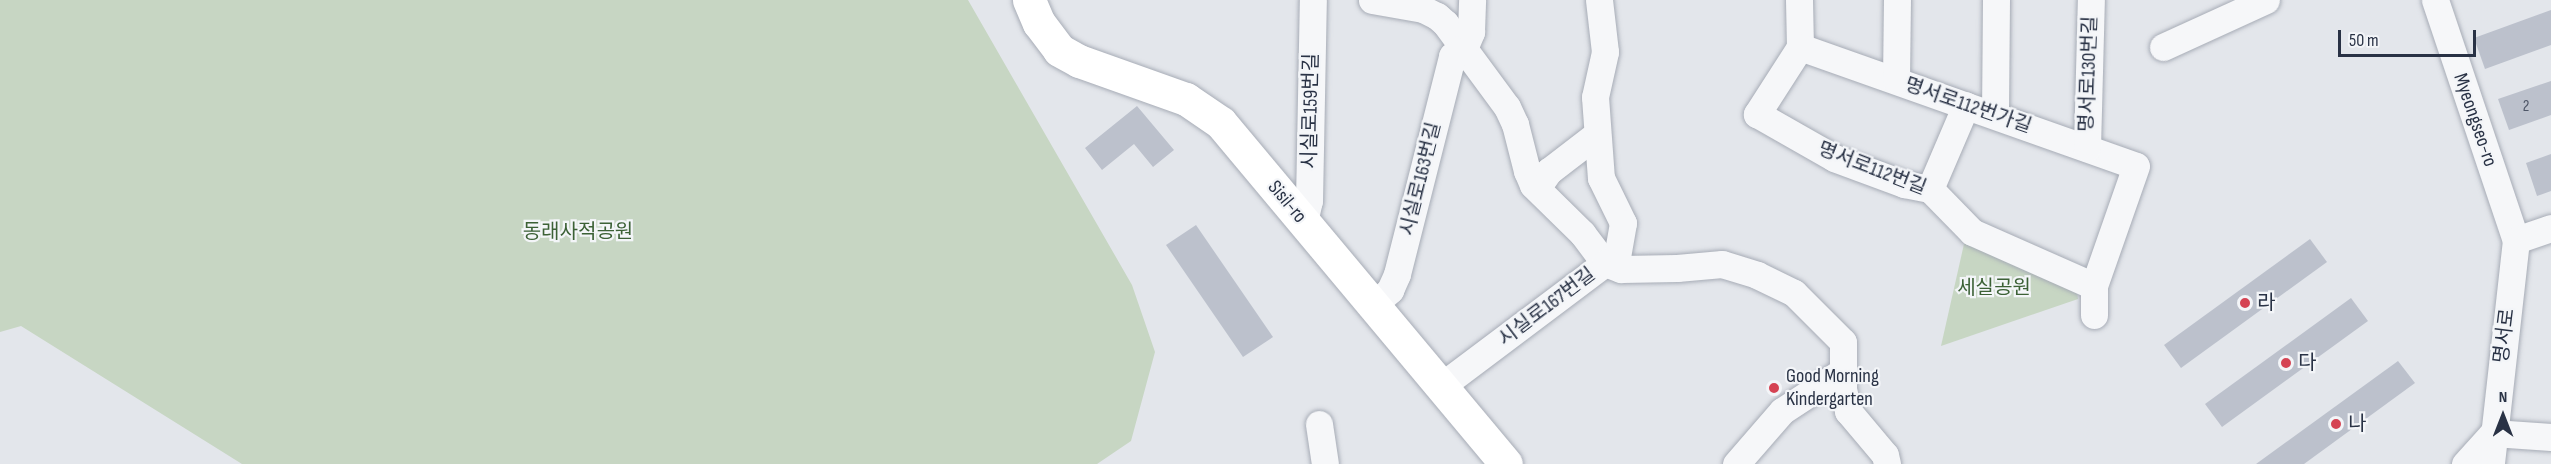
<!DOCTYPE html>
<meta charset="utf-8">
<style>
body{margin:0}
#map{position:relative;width:2551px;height:464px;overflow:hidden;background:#e3e6eb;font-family:"Sofia Sans Condensed","Noto Sans KR",sans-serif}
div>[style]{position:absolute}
.green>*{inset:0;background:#c7d6c3}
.building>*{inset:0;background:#bcc1cc}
.roads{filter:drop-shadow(0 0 2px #a7acb6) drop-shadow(0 0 2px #a7acb6)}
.minor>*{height:27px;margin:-13.5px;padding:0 13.5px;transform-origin:13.5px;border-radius:13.5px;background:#f6f7f9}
.major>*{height:33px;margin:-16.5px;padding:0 16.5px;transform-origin:16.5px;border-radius:16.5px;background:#fff}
.dots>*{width:16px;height:16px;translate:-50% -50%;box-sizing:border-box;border:3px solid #f3f5f8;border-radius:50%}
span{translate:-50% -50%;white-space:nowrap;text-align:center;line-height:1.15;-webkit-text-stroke:4.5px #f3f5f8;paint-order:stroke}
.number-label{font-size:16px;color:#4e5667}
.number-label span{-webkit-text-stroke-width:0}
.street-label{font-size:20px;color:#293245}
.park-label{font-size:20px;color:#3c6136}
.poi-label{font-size:20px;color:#293245}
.left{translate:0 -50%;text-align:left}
.north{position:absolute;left:2473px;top:386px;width:60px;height:60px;-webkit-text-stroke:4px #f3f5f8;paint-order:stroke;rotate:0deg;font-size:16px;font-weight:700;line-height:24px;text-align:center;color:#293245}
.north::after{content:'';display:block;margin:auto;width:21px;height:27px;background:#293245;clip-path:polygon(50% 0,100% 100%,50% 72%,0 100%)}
.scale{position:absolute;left:2338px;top:30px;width:138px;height:27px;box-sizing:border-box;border:3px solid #293245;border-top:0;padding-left:8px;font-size:18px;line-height:21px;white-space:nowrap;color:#293245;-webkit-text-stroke:4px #f3f5f8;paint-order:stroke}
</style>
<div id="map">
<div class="green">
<i style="clip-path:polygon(0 0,968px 0,1132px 285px,1155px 352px,1131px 441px,1097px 464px,242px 464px,21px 326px,0 332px)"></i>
<i style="clip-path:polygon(1981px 241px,2076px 286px,2078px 299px,1941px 346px,1964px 244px)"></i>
</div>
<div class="building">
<i style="clip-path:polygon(2551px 10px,2551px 45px,2485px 69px,2474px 38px)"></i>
<i style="clip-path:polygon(2551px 81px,2551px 115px,2509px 130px,2498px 99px)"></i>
<i style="clip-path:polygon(1137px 106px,1174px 150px,1153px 167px,1134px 144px,1102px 170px,1085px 148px)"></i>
<i style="clip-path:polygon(2551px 154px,2551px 191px,2537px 196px,2526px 163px)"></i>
<i style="clip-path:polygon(1196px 225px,1273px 337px,1243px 357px,1166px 245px)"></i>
<i style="clip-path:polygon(2310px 239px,2327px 262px,2181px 368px,2164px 345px)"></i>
<i style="clip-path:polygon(2351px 298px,2368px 321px,2222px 427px,2205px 404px)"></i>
<i style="clip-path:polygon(2398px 361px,2415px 383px,2304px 464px,2256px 464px)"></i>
</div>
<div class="roads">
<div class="minor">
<i style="left:1372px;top:0;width:52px;rotate:10deg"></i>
<i style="left:1423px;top:9px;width:16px;rotate:27deg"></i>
<i style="left:1437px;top:16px;width:11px;rotate:41deg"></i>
<i style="left:1445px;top:23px;width:104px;rotate:53.6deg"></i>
<i style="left:1507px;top:107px;width:19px;rotate:65deg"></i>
<i style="left:1515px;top:124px;width:49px;rotate:75.7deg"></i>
<i style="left:1527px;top:171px;width:15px;rotate:67deg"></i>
<i style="left:1533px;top:185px;width:69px;rotate:44.4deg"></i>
<i style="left:1582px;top:233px;width:38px;rotate:53deg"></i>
<i style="left:1605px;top:263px;width:205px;rotate:143.1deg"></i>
<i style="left:1599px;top:0;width:52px;rotate:83.4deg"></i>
<i style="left:1605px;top:52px;width:46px;rotate:102.5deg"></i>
<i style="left:1595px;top:97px;width:81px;rotate:85.8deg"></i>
<i style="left:1601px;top:178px;width:50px;rotate:63.9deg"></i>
<i style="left:1623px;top:223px;width:36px;rotate:100deg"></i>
<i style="left:1617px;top:258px;width:13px;rotate:157deg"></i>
<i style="left:1799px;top:0;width:47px;rotate:88.8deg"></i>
<i style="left:1800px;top:47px;width:80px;rotate:122.7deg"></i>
<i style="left:1757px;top:114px;width:89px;rotate:29.7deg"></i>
<i style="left:1834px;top:158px;width:75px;rotate:20.4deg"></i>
<i style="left:1904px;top:184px;width:26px;rotate:11deg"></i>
<i style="left:1930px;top:189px;width:60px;rotate:45.7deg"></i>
<i style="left:1972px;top:232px;width:133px;rotate:23.9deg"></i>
<i style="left:2435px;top:0;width:253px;rotate:71.4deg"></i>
<i style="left:2516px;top:240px;width:225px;rotate:96.4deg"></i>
<i style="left:1800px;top:47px;width:356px;rotate:19.5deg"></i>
<i style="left:2136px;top:166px;width:127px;rotate:109.3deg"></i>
<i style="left:2094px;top:286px;width:29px;rotate:90deg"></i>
<i style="left:2163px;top:47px;width:113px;rotate:-24.5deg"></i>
<i style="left:1463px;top:51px;width:21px;rotate:-67deg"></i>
<i style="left:1471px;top:32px;width:32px;rotate:-88deg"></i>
<i style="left:1896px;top:80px;width:80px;rotate:-89.3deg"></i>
<i style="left:1995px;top:115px;width:115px;rotate:-89.5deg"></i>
<i style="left:2087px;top:148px;width:148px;rotate:-88.5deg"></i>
<i style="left:1537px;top:188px;width:21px;rotate:-55deg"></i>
<i style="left:1549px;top:171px;width:59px;rotate:-37.5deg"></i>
<i style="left:1930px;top:189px;width:91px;rotate:-66.8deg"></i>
<i style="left:1304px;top:222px;width:22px;rotate:-77deg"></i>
<i style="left:1309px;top:201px;width:201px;rotate:-88.9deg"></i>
<i style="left:2516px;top:240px;width:37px;rotate:-19deg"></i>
<i style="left:1605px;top:263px;width:17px;rotate:21deg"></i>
<i style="left:1621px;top:269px;width:56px;rotate:-1deg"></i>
<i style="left:1677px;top:268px;width:45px;rotate:-5.1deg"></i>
<i style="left:1722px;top:264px;width:37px;rotate:17deg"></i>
<i style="left:1757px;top:275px;width:41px;rotate:25.9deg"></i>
<i style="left:1794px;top:293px;width:69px;rotate:45deg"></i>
<i style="left:1843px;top:342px;width:47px;rotate:90deg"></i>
<i style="left:1843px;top:389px;width:23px;rotate:77deg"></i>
<i style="left:1848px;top:411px;width:57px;rotate:49.9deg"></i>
<i style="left:1885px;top:455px;width:9px;rotate:77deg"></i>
<i style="left:1373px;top:305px;width:23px;rotate:-41deg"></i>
<i style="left:1390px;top:290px;width:17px;rotate:-66deg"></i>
<i style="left:1397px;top:274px;width:225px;rotate:-75.8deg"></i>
<i style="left:1452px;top:56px;width:12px;rotate:-24deg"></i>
<i style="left:1319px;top:424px;width:40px;rotate:81.5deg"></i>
<i style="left:1736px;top:464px;width:70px;rotate:-49deg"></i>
<i style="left:1782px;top:411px;width:73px;rotate:-33.3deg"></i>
<i style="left:2465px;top:464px;width:42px;rotate:-47.9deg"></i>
<i style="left:2493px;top:433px;width:58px;rotate:3.9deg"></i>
</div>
<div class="major">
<i style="left:1029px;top:0;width:25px;rotate:67deg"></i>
<i style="left:1039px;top:23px;width:34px;rotate:53deg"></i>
<i style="left:1059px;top:50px;width:23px;rotate:29deg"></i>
<i style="left:1079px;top:61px;width:114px;rotate:19.6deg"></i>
<i style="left:1186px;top:99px;width:42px;rotate:34.4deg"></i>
<i style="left:1221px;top:123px;width:444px;rotate:50.1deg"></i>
</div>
</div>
<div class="dots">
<i style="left:2245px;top:303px;background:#d54353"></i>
<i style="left:2286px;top:363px;background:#d54353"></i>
<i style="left:1774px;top:388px;background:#d54353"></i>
<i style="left:2336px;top:424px;background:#d54353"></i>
</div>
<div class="number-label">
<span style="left:2526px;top:107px">2</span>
</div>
<div class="street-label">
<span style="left:2089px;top:74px;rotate:-88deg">명서로130번길</span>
<span style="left:1968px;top:106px;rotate:19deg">명서로112번가길</span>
<span style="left:1311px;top:111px;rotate:-89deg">시실로159번길</span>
<span style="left:2475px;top:120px;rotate:71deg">Myeongseo-ro</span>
<span style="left:1872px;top:169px;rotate:21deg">명서로112번길</span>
<span style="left:1421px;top:179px;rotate:-76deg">시실로163번길</span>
<span style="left:1287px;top:202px;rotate:50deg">Sisil-ro</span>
<span style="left:1547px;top:307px;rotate:-37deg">시실로167번길</span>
<span style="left:2505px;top:336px;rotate:-83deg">명서로</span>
</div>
<div class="park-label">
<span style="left:578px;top:232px">동래사적공원</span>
<span style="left:1994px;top:288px">세실공원</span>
</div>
<div class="poi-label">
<span class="left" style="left:2257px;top:303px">라</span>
<span class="left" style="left:2298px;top:363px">다</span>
<span class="left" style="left:1786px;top:388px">Good Morning<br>Kindergarten</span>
<span class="left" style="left:2348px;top:424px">나</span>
</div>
<div class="north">N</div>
<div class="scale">50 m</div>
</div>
